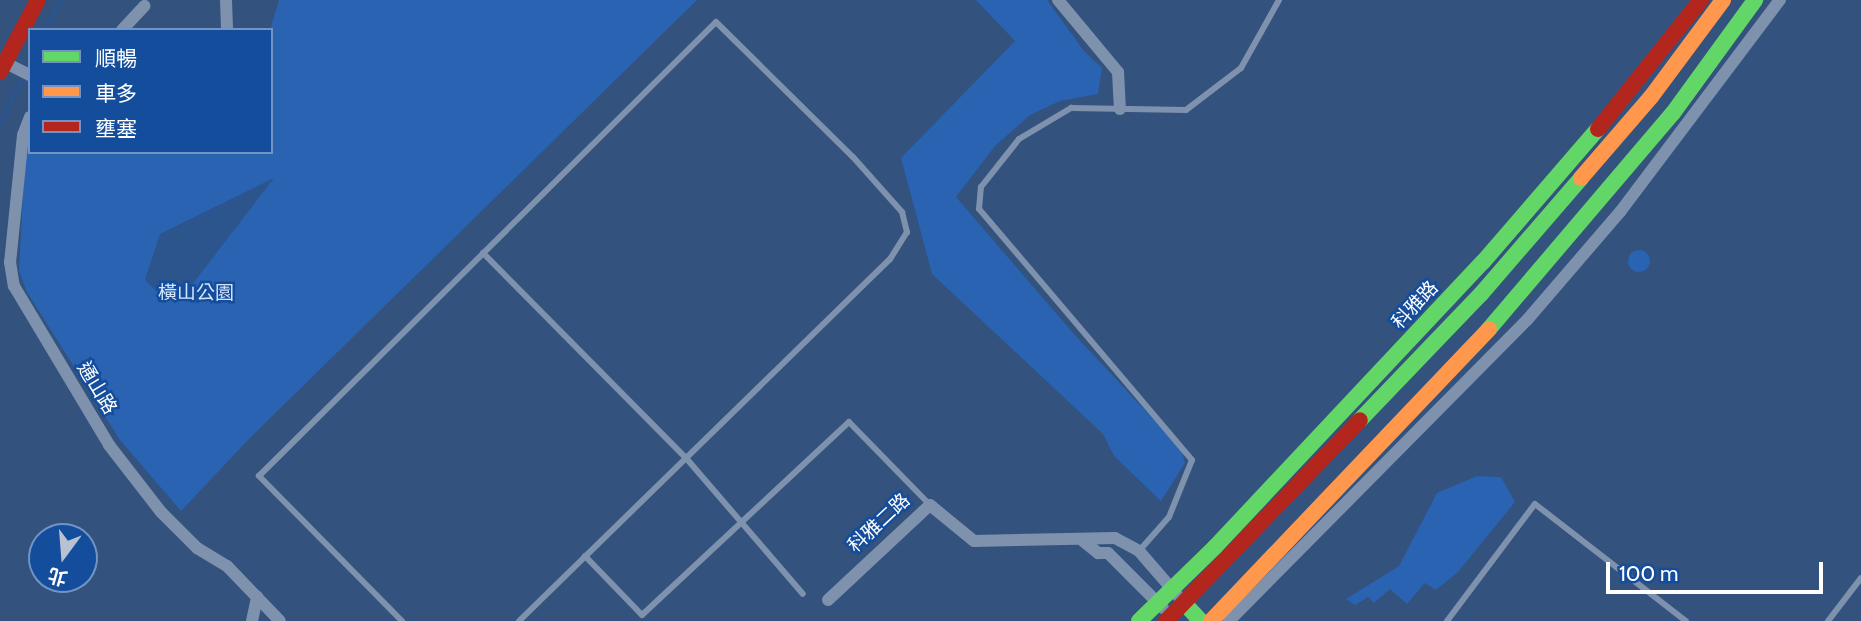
<!DOCTYPE html>
<meta charset="utf-8">
<style>
body{margin:0}
#map{position:relative;width:1861px;height:621px;overflow:hidden;background:#33527d;font-family:Cabin,"Noto Sans TC",sans-serif}
div>[style]{position:absolute}
.green>*{inset:0;background:#2963b2}
.round{border-radius:50%}
.water>*{inset:0;background:#2c558d}
.stream>*{height:4.5px;margin:-2.25px;padding:0 2.25px;transform-origin:2.25px;border-radius:2.25px;background:#2c558d}
.lane>*{height:6px;margin:-3px;padding:0 3px;transform-origin:3px;border-radius:3px;background:#7e92ae}
.street>*{height:12px;margin:-6px;padding:0 6px;transform-origin:6px;border-radius:6px;background:#7e92ae}
.fast>*{height:16px;margin:-8px;padding:0 8px;transform-origin:8px;border-radius:8px;background:#63d668}
.slow>*{height:16px;margin:-8px;padding:0 8px;transform-origin:8px;border-radius:8px;background:#ff974d}
.jam>*{height:16px;margin:-8px;padding:0 8px;transform-origin:8px;border-radius:8px;background:#b3261e}
span{translate:-50% -50%;white-space:nowrap;text-align:center;line-height:1.15;-webkit-text-stroke:5px #144d9c;paint-order:stroke}
.park-label{font-size:19px;color:#d2e5fd}
.street-label{font-size:19px;color:#fff}
.legend{position:absolute;left:28px;top:28px;width:245px;height:126px;box-sizing:border-box;background:#144d9c;border:2px solid #7294c4;margin:0;padding:9px 12px;list-style:none;font-size:21px;color:#fff}
.legend li{display:flex;align-items:center;gap:14px;height:35px}
.legend b{width:35px;border:2px solid #7294c4}
.north{position:absolute;left:28px;top:523px;width:70px;height:70px;box-sizing:border-box;background:#144d9c;border:2px solid #7294c4;border-radius:50%;rotate:196deg;font-size:19px;font-weight:700;line-height:28px;text-align:center;color:#fff}
.north::after{content:'';display:block;margin:auto;width:24px;height:32px;background:#b8c2d2;clip-path:polygon(50% 0,100% 100%,50% 72%,0 100%)}
.scale{position:absolute;left:1606px;top:562px;width:217px;height:32px;box-sizing:border-box;border:4px solid #fff;border-top:0;padding-left:9px;font-size:21px;line-height:24px;white-space:nowrap;color:#fff;-webkit-text-stroke:5px #144d9c;paint-order:stroke}
</style>
<div id="map">
<div class="green">
<i style="clip-path:polygon(279px 0,697px 0,250px 438px,181px 511px,120px 440px,27px 292px,19px 271px,25px 154px,30px 134px,30px 152px,271px 152px,270px 30px)"></i>
<i style="clip-path:polygon(976px 0,1047px 0,1084px 51px,1102px 68px,1098px 94px,1060px 101px,1030px 115px,995px 146px,956px 197px,1073px 333px,1181px 449px,1185px 463px,1161px 501px,1114px 456px,1103px 434px,932px 274px,901px 158px,1015px 41px)"></i>
<i class="round" style="left:1628px;top:250px;width:22px;height:22px"></i>
<i style="clip-path:polygon(1477px 476px,1501px 477px,1515px 502px,1458px 572px,1436px 590px,1425px 583px,1407px 604px,1390px 589px,1374px 603px,1368px 597px,1355px 605px,1346px 599px,1399px 566px,1437px 493px)"></i>
</div>
<div class="water">
<i style="clip-path:polygon(274px 178px,188px 290px,158px 293px,145px 280px,160px 234px)"></i>
</div>
<div class="stream">
<i style="left:45px;top:30px;width:34px;rotate:-63deg"></i>
<i style="left:0;top:123px;width:69px;rotate:-64.2deg"></i>
</div>
<div class="lane">
<i style="left:483px;top:253px;width:289px;rotate:45.3deg"></i>
<i style="left:686px;top:458px;width:179px;rotate:49.3deg"></i>
<i style="left:1139px;top:551px;width:45px;rotate:-48.6deg"></i>
<i style="left:1169px;top:517px;width:61px;rotate:-68deg"></i>
<i style="left:1192px;top:460px;width:329px;rotate:-130.3deg"></i>
<i style="left:979px;top:209px;width:22px;rotate:-85deg"></i>
<i style="left:981px;top:187px;width:61px;rotate:-51.6deg"></i>
<i style="left:1019px;top:139px;width:61px;rotate:-30.8deg"></i>
<i style="left:1071px;top:108px;width:115px;rotate:1deg"></i>
<i style="left:1186px;top:110px;width:69px;rotate:-37.4deg"></i>
<i style="left:1241px;top:68px;width:78px;rotate:-60.8deg"></i>
<i style="left:585px;top:556px;width:82px;rotate:46deg"></i>
<i style="left:642px;top:615px;width:283px;rotate:-43deg"></i>
<i style="left:849px;top:422px;width:116px;rotate:45.7deg"></i>
<i style="left:402px;top:621px;width:204px;rotate:-134.6deg"></i>
<i style="left:259px;top:476px;width:644px;rotate:-44.81deg"></i>
<i style="left:716px;top:22px;width:192px;rotate:44.6deg"></i>
<i style="left:853px;top:157px;width:74px;rotate:48.3deg"></i>
<i style="left:902px;top:212px;width:21px;rotate:76deg"></i>
<i style="left:907px;top:232px;width:32px;rotate:122deg"></i>
<i style="left:890px;top:259px;width:518px;rotate:135.7deg"></i>
<i style="left:1447px;top:621px;width:146px;rotate:-53.1deg"></i>
<i style="left:1535px;top:504px;width:191px;rotate:37.8deg"></i>
<i style="left:1828px;top:621px;width:54px;rotate:-52.5deg"></i>
</div>
<div class="street">
<i style="left:226px;top:0;width:30px;rotate:88deg"></i>
<i style="left:1058px;top:0;width:94px;rotate:50.2deg"></i>
<i style="left:1118px;top:72px;width:37px;rotate:87deg"></i>
<i style="left:122px;top:30px;width:33px;rotate:-47deg"></i>
<i style="left:0;top:60px;width:34px;rotate:27deg"></i>
<i style="left:30px;top:117px;width:19px;rotate:111deg"></i>
<i style="left:23px;top:135px;width:128px;rotate:95.8deg"></i>
<i style="left:10px;top:262px;width:24px;rotate:81deg"></i>
<i style="left:14px;top:286px;width:185px;rotate:59.1deg"></i>
<i style="left:109px;top:445px;width:85px;rotate:52.2deg"></i>
<i style="left:161px;top:512px;width:51px;rotate:45deg"></i>
<i style="left:197px;top:548px;width:35px;rotate:31deg"></i>
<i style="left:227px;top:566px;width:76px;rotate:46.1deg"></i>
<i style="left:1082px;top:540px;width:21px;rotate:39deg"></i>
<i style="left:1098px;top:553px;width:10px"></i>
<i style="left:1108px;top:553px;width:78px;rotate:45deg"></i>
<i style="left:828px;top:600px;width:139px;rotate:-43deg"></i>
<i style="left:930px;top:505px;width:57px;rotate:39.3deg"></i>
<i style="left:974px;top:541px;width:141px;rotate:-1.2deg"></i>
<i style="left:1115px;top:538px;width:27px;rotate:28deg"></i>
<i style="left:1139px;top:551px;width:69px;rotate:49.1deg"></i>
<i style="left:252px;top:621px;width:25px;rotate:-78deg"></i>
<i style="left:1229px;top:621px;width:424px;rotate:-45.3deg"></i>
<i style="left:1527px;top:320px;width:143px;rotate:-49.3deg"></i>
<i style="left:1620px;top:212px;width:266px;rotate:-53deg"></i>
</div>
<div class="fast">
<i style="left:1489px;top:329px;width:284px;rotate:-49.6deg"></i>
<i style="left:1673px;top:113px;width:140px;rotate:-54deg"></i>
<i style="left:1360px;top:420px;width:175px;rotate:-46.2deg"></i>
<i style="left:1481px;top:294px;width:153px;rotate:-49.2deg"></i>
<i style="left:1184px;top:603px;width:25px;rotate:47deg"></i>
<i style="left:1139px;top:621px;width:106px;rotate:-44.2deg"></i>
<i style="left:1215px;top:547px;width:391px;rotate:-46.8deg"></i>
<i style="left:1483px;top:262px;width:176px;rotate:-49.2deg"></i>
</div>
<div class="slow">
<i style="left:1581px;top:178px;width:107px;rotate:-49.2deg"></i>
<i style="left:1651px;top:97px;width:121px;rotate:-53.4deg"></i>
<i style="left:1211px;top:621px;width:403px;rotate:-46.4deg"></i>
</div>
<div class="jam">
<i style="left:0;top:72px;width:81px;rotate:-62.2deg"></i>
<i style="left:1598px;top:129px;width:165px;rotate:-51.4deg"></i>
<i style="left:1166px;top:621px;width:279px;rotate:-46deg"></i>
</div>
<div class="park-label">
<span style="left:196px;top:293px">橫山公園</span>
</div>
<div class="street-label">
<span style="left:1415px;top:305px;rotate:-47deg">科雅路</span>
<span style="left:97px;top:388px;rotate:59deg">通山路</span>
<span style="left:879px;top:523px;rotate:-43deg">科雅二路</span>
</div>
<ul class="legend">
<li><b style="height:9px;background:#63d668"></b>順暢</li>
<li><b style="height:9px;background:#ff974d"></b>車多</li>
<li><b style="height:9px;background:#b3261e"></b>壅塞</li>
</ul>
<div class="north">北</div>
<div class="scale">100 m</div>
</div>
